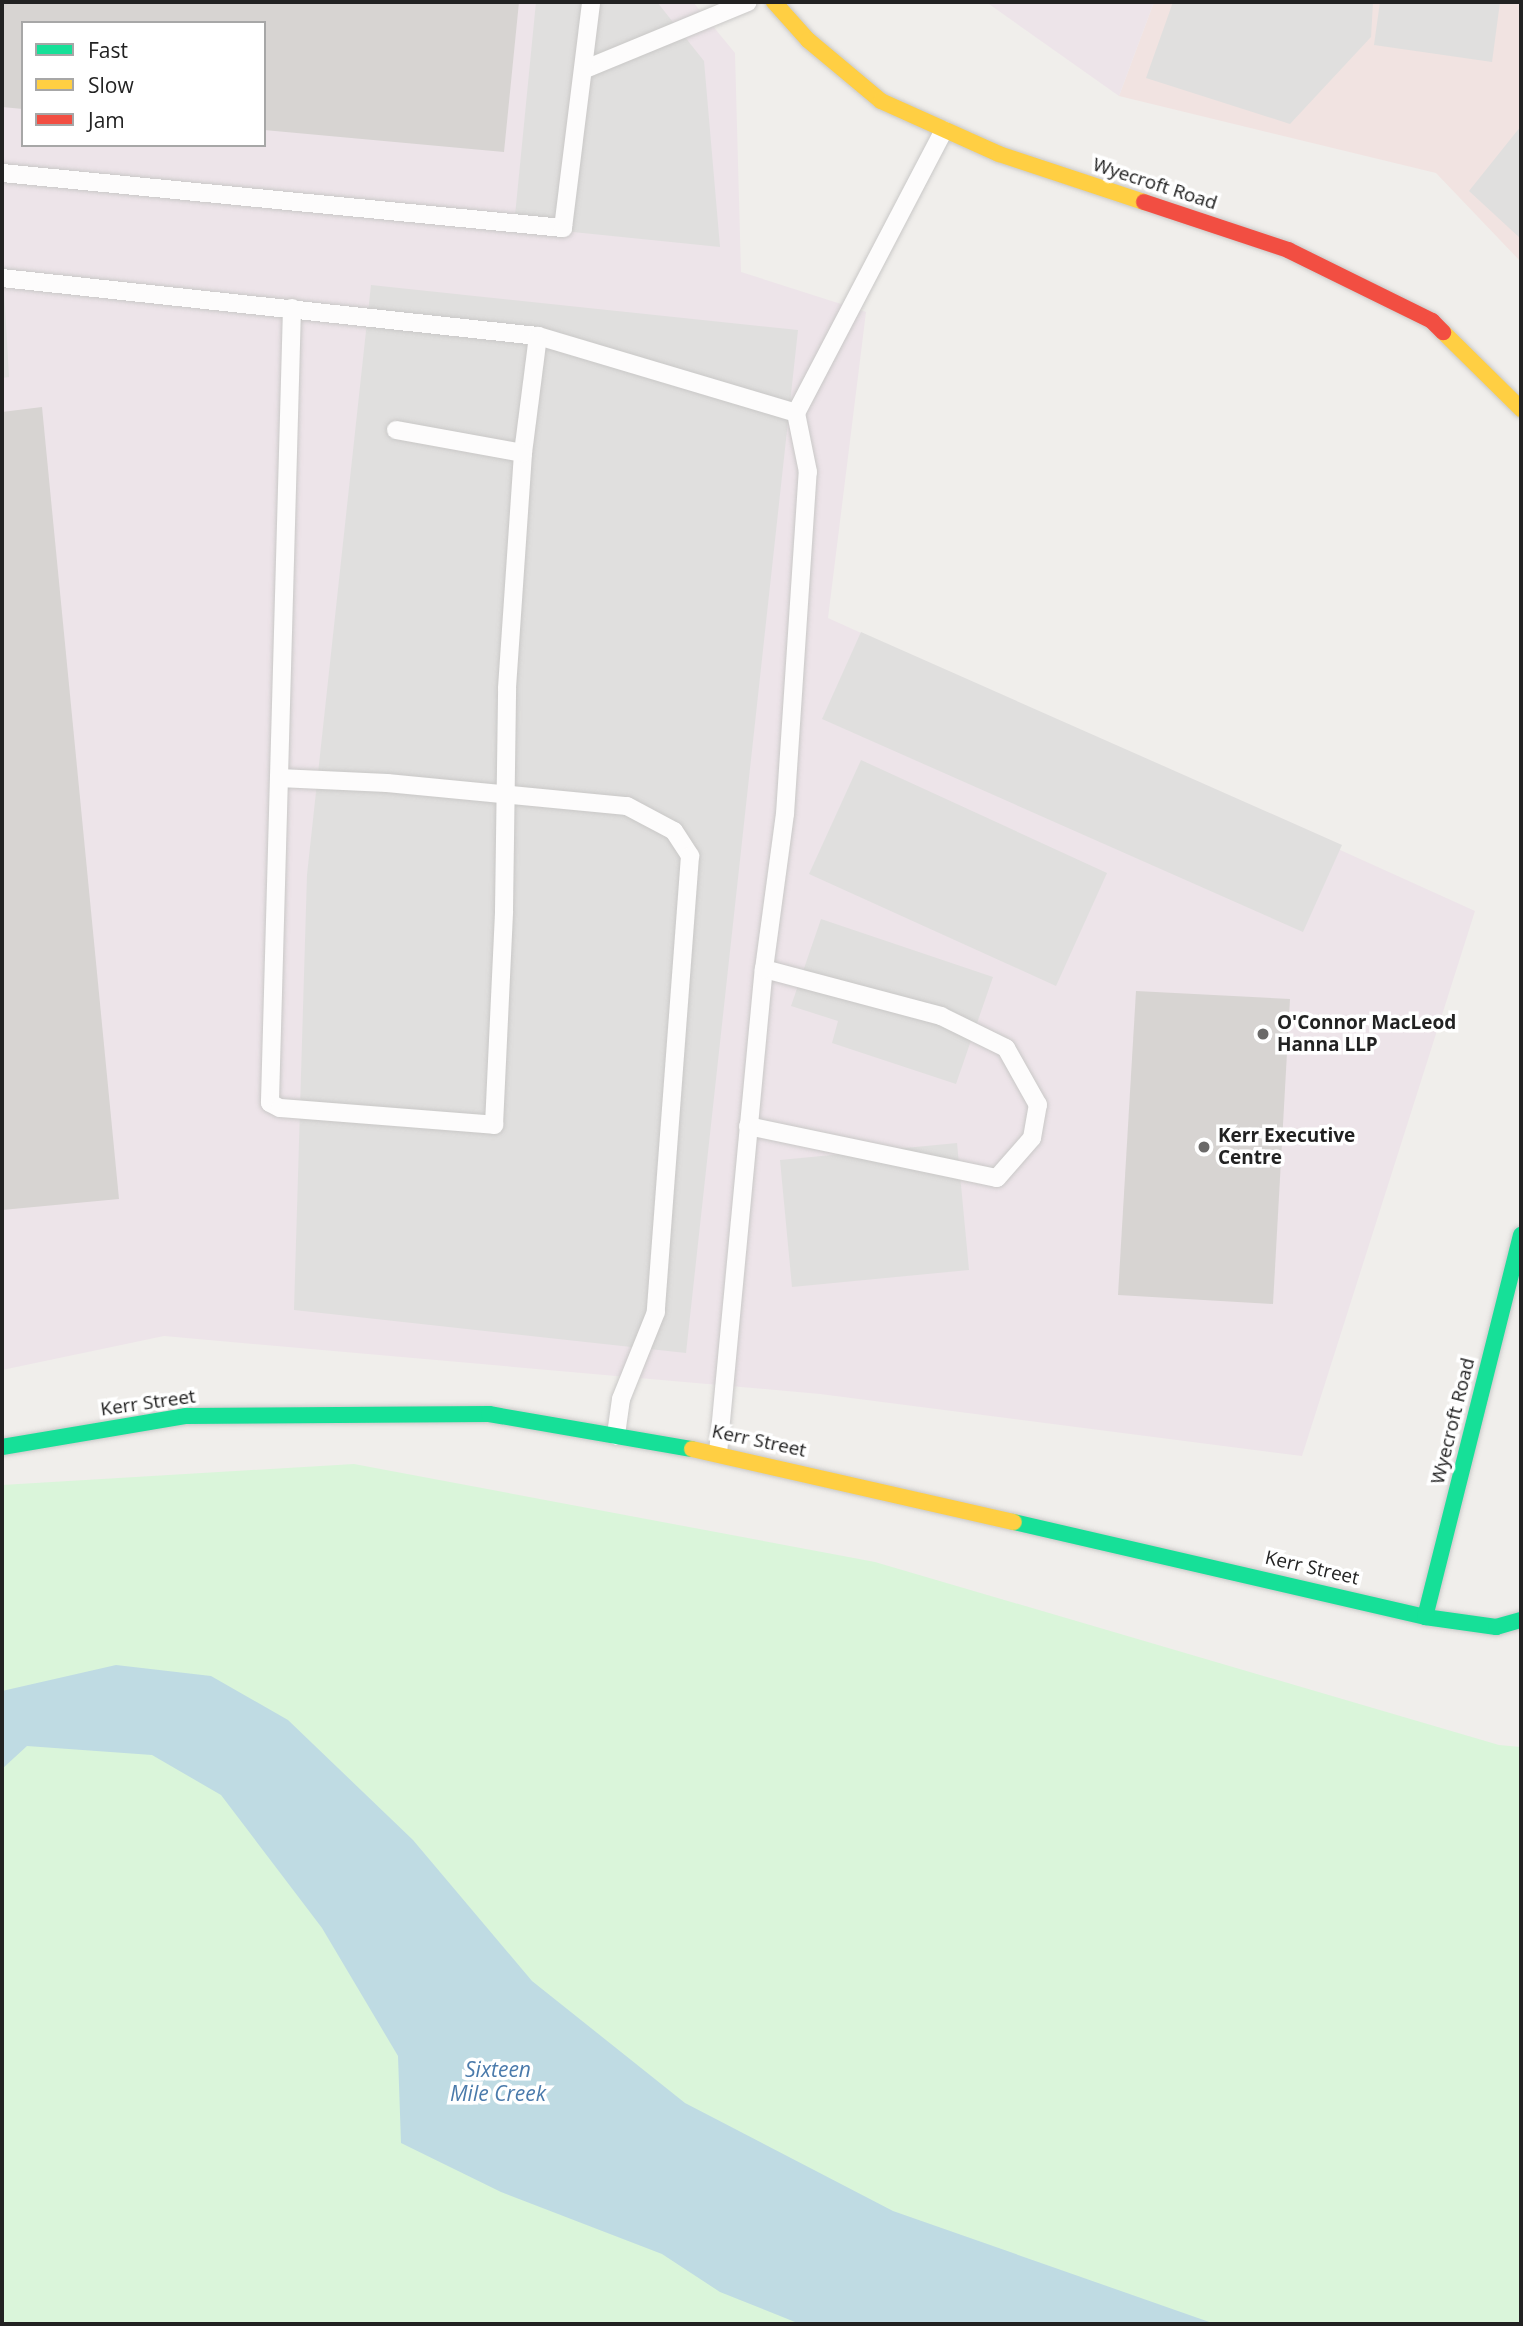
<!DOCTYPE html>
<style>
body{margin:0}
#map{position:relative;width:1523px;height:2326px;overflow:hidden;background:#f0eeeb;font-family:"Open Sans",sans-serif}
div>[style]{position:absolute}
.commercial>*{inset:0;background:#f1e3e1}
.industrial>*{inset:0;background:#ede4e9}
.park>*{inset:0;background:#daf5da}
.parking>*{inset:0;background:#e0dfde}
.water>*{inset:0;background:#bfdbe3}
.building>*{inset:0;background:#d7d4d2}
.roads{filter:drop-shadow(0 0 2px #c9c8c7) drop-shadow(0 0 2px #c9c8c7)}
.lane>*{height:18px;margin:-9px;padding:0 9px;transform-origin:9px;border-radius:9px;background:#fdfcfc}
.fast>*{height:16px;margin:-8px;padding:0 8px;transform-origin:8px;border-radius:8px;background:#16e098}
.slow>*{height:16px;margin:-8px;padding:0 8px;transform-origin:8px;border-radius:8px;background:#ffcf43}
.jam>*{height:16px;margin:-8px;padding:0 8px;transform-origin:8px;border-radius:8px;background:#f24e42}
.dots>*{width:19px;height:19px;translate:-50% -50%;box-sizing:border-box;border:4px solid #fff;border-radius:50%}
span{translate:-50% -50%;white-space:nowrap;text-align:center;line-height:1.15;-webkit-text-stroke:7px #fff;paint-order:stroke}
.street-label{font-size:19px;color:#222}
.poi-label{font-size:19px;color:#222;font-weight:700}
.left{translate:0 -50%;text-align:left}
.water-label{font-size:21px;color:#4a7aab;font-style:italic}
.frame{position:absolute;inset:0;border:4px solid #222;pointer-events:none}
.legend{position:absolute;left:21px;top:21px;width:245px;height:126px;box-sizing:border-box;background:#fff;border:2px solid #a7a7a7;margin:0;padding:9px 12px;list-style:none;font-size:21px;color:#222}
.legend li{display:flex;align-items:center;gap:14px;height:35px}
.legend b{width:35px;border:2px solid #a7a7a7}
</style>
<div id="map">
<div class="commercial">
<i style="clip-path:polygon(1154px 2px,1521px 2px,1521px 262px,1436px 173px,1119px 96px)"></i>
</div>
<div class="industrial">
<i style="clip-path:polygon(evenodd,2px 2px,693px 2px,735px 53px,741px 272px,866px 312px,828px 618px,1475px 911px,1302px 1456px,820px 1394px,164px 1336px,2px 1370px,2px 2px,23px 23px,264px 23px,264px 145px,23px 145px,23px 23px)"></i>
<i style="clip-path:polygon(986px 2px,1154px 2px,1119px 96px)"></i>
</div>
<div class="park">
<i style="clip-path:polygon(354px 1464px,875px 1562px,1499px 1745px,1521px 1747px,1521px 2324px,2px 2324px,2px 1485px)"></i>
</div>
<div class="parking">
<i style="clip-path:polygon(536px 2px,657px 2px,704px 61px,720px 247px,514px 226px)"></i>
<i style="clip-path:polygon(1173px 2px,1373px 2px,1371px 37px,1290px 124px,1146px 78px)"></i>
<i style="clip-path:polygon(1380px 2px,1500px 2px,1492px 62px,1374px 45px)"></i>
<i style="clip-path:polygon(1521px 126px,1521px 239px,1469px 191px)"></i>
<i style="clip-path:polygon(2px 255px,9px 377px,2px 378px)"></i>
<i style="clip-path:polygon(371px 285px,798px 330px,686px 1353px,294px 1310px,307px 875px)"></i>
<i style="clip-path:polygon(861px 632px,1342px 845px,1303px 932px,822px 719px)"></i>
<i style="clip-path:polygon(861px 760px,1107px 873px,1056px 986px,809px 874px)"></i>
<i style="clip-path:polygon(821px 919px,993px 977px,956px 1084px,832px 1043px,838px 1021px,791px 1006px)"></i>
<i style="clip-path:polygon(957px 1143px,969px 1270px,792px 1287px,780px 1160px)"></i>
</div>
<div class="water">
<i style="clip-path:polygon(116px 1665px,211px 1676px,288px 1720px,413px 1840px,532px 1981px,685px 2103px,893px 2211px,1215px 2324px,800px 2324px,720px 2292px,662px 2254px,501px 2192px,401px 2143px,398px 2056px,322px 1928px,221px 1795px,152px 1755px,27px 1746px,2px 1769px,2px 1691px)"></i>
</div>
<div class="building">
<i style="clip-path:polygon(2px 2px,519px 2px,504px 152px,264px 130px,264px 23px,23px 23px,23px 109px,2px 107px)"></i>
<i style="clip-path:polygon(42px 407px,119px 1199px,2px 1210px,2px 412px)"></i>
<i style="clip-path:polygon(1136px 991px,1290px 999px,1273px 1304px,1118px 1295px)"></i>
</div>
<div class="roads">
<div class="lane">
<i style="left:583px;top:70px;width:178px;rotate:-22.4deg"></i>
<i style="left:2px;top:173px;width:564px;rotate:5.6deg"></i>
<i style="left:563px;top:228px;width:228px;rotate:-82.9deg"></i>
<i style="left:2px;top:278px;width:539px;rotate:6.18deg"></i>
<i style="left:538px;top:336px;width:269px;rotate:16.6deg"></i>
<i style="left:292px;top:308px;width:795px;rotate:91.59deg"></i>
<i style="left:270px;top:1103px;width:11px;rotate:27deg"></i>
<i style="left:280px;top:1108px;width:215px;rotate:4.5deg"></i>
<i style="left:494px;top:1125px;width:214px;rotate:-87.3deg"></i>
<i style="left:504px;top:911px;width:223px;rotate:-89.2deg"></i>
<i style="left:507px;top:688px;width:236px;rotate:-86.1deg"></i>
<i style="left:523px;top:453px;width:118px;rotate:-82.7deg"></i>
<i style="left:396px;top:430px;width:129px;rotate:10.3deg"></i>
<i style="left:279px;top:778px;width:108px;rotate:2.7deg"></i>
<i style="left:387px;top:783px;width:241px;rotate:5.5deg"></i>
<i style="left:627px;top:806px;width:53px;rotate:28deg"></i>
<i style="left:674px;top:831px;width:30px;rotate:57deg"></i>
<i style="left:690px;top:856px;width:457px;rotate:94.3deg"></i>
<i style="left:656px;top:1312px;width:94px;rotate:111.9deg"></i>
<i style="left:621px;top:1399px;width:37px;rotate:98deg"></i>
<i style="left:748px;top:1126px;width:254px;rotate:11.8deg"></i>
<i style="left:997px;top:1178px;width:53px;rotate:-48.8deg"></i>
<i style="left:1032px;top:1138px;width:34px;rotate:-80deg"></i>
<i style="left:1038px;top:1105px;width:65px;rotate:-119.3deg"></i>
<i style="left:1006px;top:1048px;width:72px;rotate:-153.8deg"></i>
<i style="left:941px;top:1016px;width:183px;rotate:-165.1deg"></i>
<i style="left:718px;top:1453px;width:486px;rotate:-84.6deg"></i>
<i style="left:764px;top:969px;width:156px;rotate:-82.3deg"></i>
<i style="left:785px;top:814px;width:343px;rotate:-86.2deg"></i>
<i style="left:808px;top:472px;width:60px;rotate:-101.5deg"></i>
<i style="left:796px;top:413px;width:319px;rotate:-62.4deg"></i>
</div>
<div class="fast">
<i style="left:2px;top:1447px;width:187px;rotate:-9.6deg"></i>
<i style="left:186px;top:1416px;width:303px;rotate:-0.4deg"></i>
<i style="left:489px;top:1414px;width:206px;rotate:9.8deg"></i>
<i style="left:1014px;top:1522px;width:422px;rotate:13deg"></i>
<i style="left:1425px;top:1617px;width:72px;rotate:8deg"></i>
<i style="left:1496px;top:1627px;width:26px;rotate:-16deg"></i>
<i style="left:1425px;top:1617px;width:394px;rotate:-75.9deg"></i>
</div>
<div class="slow">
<i style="left:774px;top:2px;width:51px;rotate:48.2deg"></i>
<i style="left:808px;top:40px;width:95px;rotate:39.9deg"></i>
<i style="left:881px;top:101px;width:129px;rotate:24.2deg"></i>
<i style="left:999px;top:154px;width:153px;rotate:18.3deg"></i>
<i style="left:1443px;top:332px;width:110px;rotate:44.6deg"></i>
<i style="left:692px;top:1449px;width:330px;rotate:12.8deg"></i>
</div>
<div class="jam">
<i style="left:1144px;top:202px;width:152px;rotate:18.4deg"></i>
<i style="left:1288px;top:250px;width:161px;rotate:26.2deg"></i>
<i style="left:1432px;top:321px;width:16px;rotate:45deg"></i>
</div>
</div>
<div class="dots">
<i style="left:1263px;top:1034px;background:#6a6968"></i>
<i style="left:1204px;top:1147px;background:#6a6968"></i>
</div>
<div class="street-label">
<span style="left:1155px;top:184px;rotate:18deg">Wyecroft Road</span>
<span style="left:148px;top:1403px;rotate:-8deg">Kerr Street</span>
<span style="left:1453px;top:1421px;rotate:-76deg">Wyecroft Road</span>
<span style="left:759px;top:1441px;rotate:12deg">Kerr Street</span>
<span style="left:1312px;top:1568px;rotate:13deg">Kerr Street</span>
</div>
<div class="poi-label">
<span class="left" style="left:1277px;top:1034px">O'Connor MacLeod<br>Hanna LLP</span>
<span class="left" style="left:1218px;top:1147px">Kerr Executive<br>Centre</span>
</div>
<div class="water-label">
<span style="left:498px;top:2081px">Sixteen<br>Mile Creek</span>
</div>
<div class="frame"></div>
<ul class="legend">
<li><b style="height:9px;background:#16e098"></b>Fast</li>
<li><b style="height:9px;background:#ffcf43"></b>Slow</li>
<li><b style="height:9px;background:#f24e42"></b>Jam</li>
</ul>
</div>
